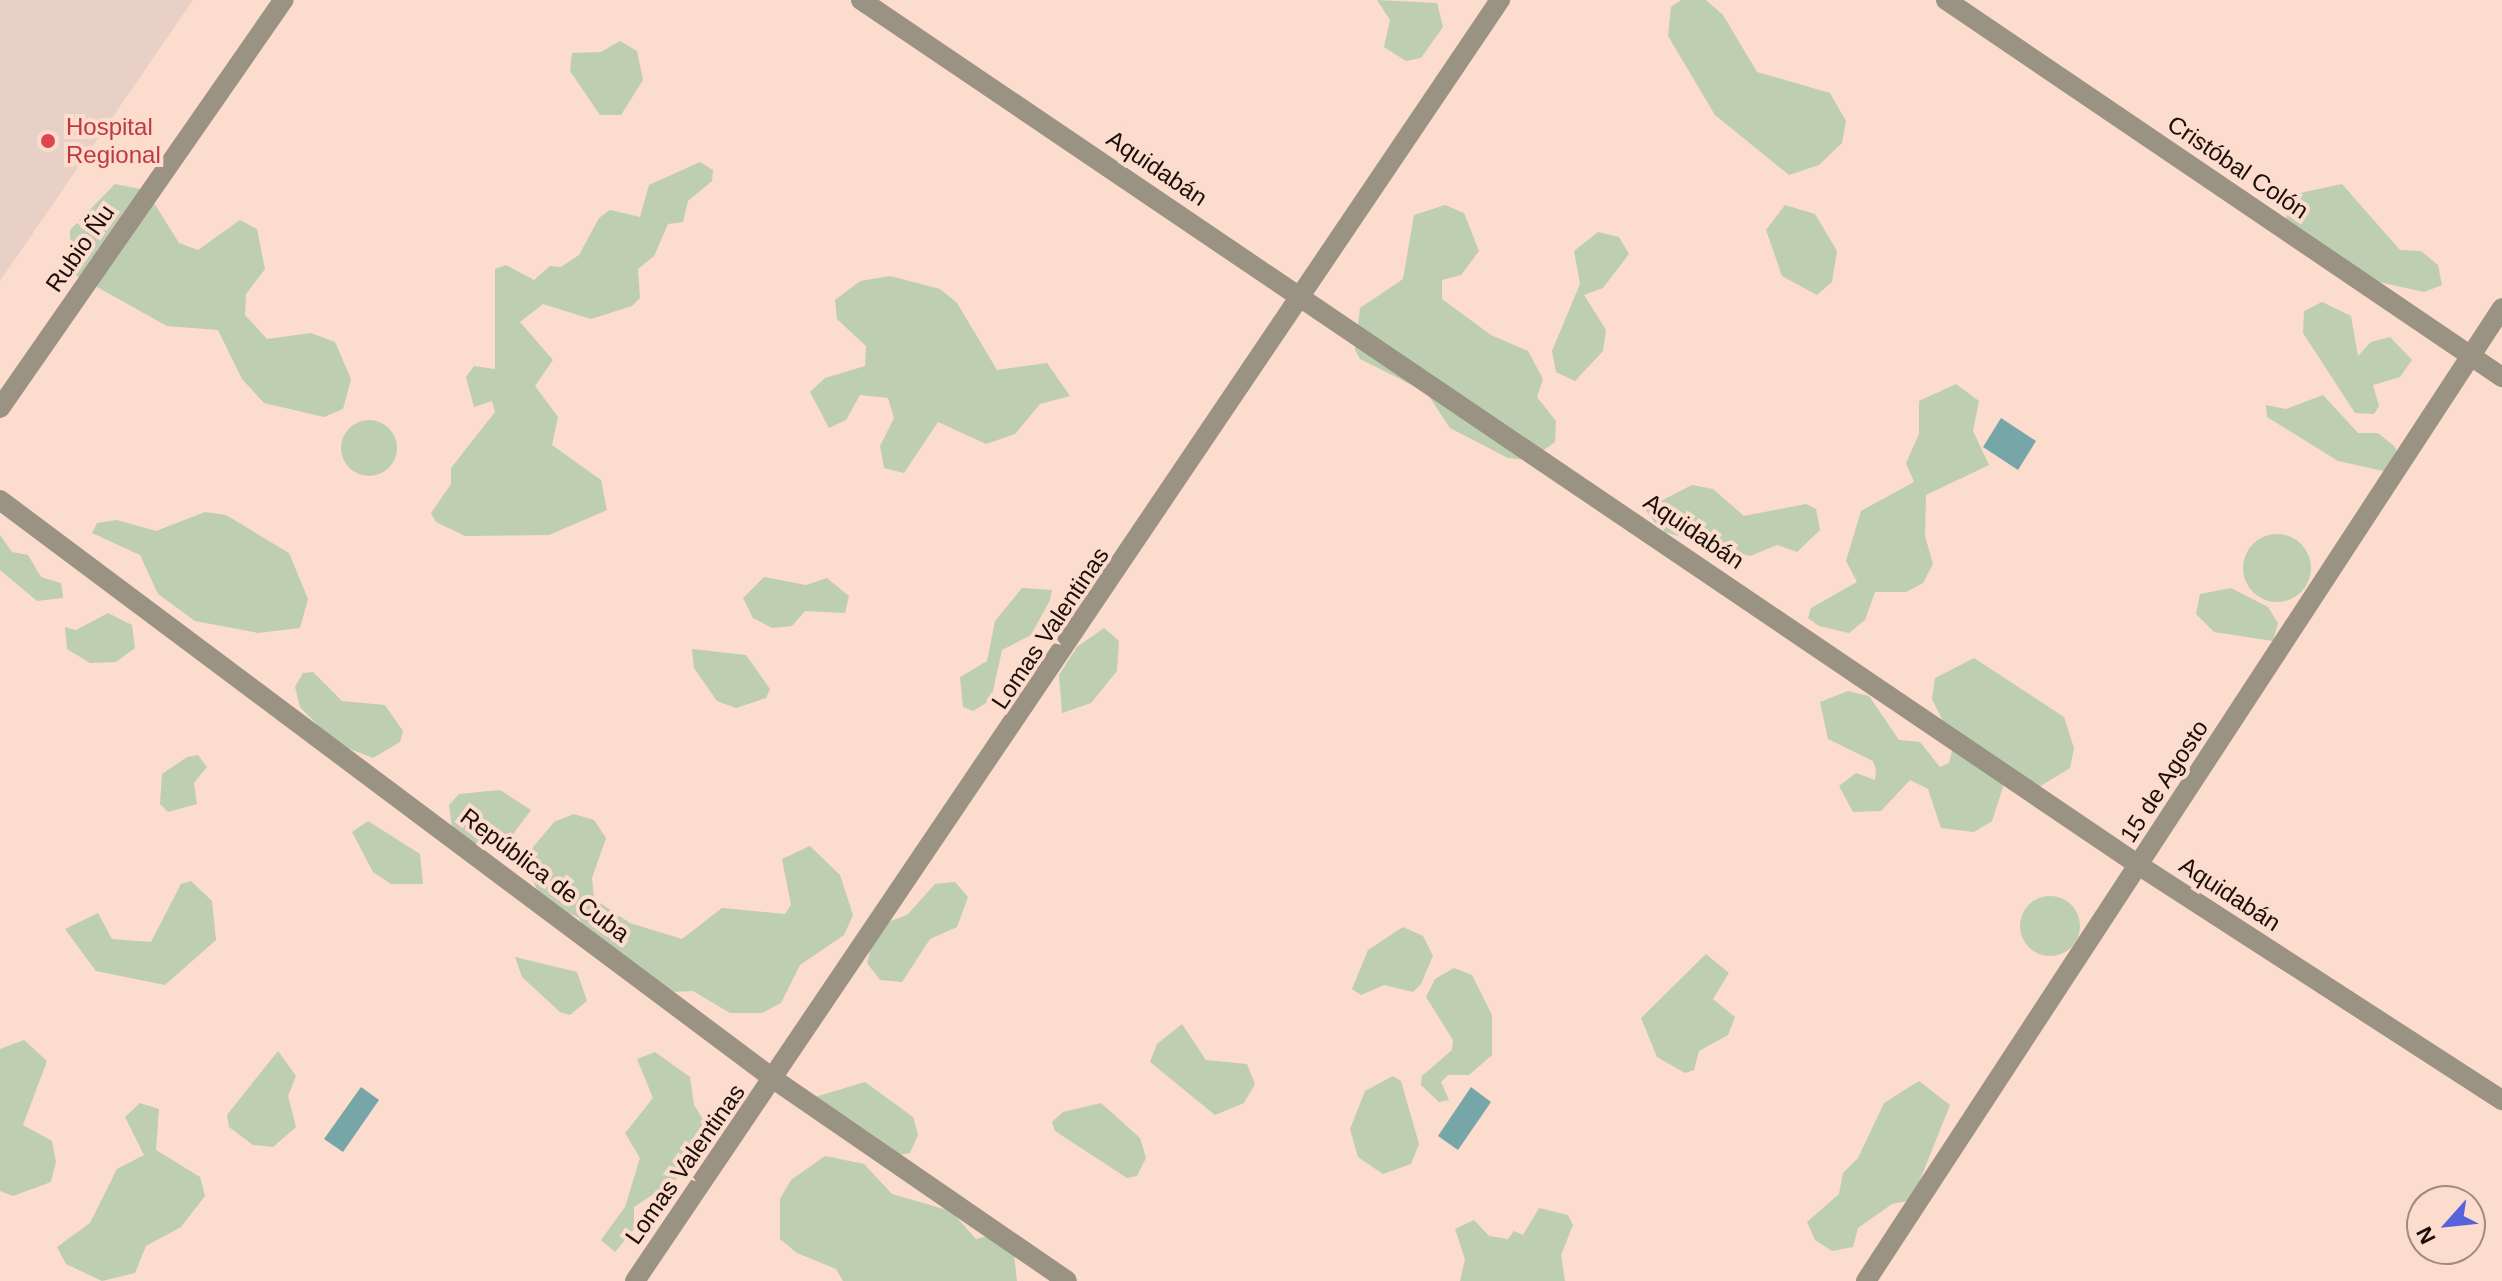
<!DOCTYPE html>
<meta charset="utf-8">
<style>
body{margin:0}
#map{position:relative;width:2502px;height:1281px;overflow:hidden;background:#fbdccd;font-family:Arial,sans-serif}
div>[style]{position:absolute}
.medical>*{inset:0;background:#e8d0c6}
.green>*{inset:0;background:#bdceb1}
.round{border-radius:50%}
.water>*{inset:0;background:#77a6a8}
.minor>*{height:20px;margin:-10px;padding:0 10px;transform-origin:10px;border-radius:10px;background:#9a9384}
.dots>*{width:22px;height:22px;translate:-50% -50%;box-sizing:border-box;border:4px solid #fbdccd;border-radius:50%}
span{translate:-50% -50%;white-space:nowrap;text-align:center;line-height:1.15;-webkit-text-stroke:8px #fbdccd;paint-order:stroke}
.health-label{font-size:24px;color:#be3a42}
.left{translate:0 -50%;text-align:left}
.street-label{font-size:24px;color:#1b0e08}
.north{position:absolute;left:2406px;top:1185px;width:80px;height:80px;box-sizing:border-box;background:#fbdccd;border:2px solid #a18a7e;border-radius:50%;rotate:243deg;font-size:22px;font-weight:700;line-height:32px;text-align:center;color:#1b0e08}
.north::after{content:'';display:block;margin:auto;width:28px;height:36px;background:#5763da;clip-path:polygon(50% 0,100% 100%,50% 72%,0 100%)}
</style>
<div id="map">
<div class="medical">
<i style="clip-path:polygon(0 0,193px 0,0 281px)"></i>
</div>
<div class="green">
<i style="clip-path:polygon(1377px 0,1437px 3px,1443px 27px,1421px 58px,1406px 61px,1384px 47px,1390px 20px)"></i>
<i style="clip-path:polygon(1681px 0,1706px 0,1723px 15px,1757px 72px,1830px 93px,1846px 121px,1842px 143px,1819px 165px,1789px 175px,1715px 115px,1668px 36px,1671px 7px)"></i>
<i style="clip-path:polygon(620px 41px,637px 51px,643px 80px,621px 115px,600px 115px,570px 71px,572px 53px,601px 52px)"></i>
<i style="clip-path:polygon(700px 162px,713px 170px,712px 181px,688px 201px,683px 222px,668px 224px,654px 256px,638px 269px,640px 298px,632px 306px,591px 319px,543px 304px,520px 322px,553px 360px,535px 386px,558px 417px,552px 445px,601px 480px,607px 510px,549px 535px,465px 536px,436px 522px,431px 513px,451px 484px,451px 468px,495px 412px,492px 401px,474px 407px,466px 377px,474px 366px,495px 369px,495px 269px,506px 265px,534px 280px,550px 266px,561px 267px,579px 255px,599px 218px,610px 210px,640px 217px,649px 185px)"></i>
<i style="clip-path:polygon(115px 184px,146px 190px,179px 243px,198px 250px,240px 220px,257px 229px,265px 269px,246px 294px,245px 315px,267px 339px,311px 333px,335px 342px,351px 379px,343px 409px,324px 417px,264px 403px,242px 379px,218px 330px,167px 326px,70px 272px,70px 230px)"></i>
<i style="clip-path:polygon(2342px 184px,2400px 250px,2421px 251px,2438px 265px,2442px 285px,2424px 292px,2365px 279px,2285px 221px,2295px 194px)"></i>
<i style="clip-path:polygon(1445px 205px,1464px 213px,1479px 251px,1461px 275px,1442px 280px,1442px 299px,1491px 335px,1528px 351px,1543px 379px,1537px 397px,1556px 421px,1555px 442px,1530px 460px,1508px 458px,1450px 428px,1426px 392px,1360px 359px,1355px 350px,1360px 308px,1403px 279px,1414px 215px)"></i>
<i style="clip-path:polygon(1785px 205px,1815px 214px,1837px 251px,1832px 282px,1817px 295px,1782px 276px,1766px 230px)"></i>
<i style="clip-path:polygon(1598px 232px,1619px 237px,1629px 254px,1603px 288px,1584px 295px,1606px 330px,1603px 351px,1575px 381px,1556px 372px,1552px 351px,1580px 284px,1574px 251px)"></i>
<i style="clip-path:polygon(890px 276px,940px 289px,957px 303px,997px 370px,1047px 363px,1070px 396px,1040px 404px,1015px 434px,986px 444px,938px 422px,904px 473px,884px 468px,880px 446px,894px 418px,888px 398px,860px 395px,846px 420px,829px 428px,810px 392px,825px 378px,865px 366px,866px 346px,837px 319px,835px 300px,860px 281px)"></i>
<i style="clip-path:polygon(2322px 302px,2351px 316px,2358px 356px,2371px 342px,2390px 337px,2412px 360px,2400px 377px,2373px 385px,2379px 406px,2374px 414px,2355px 413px,2303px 333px,2304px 311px)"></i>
<i style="clip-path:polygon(1956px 384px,1979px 401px,1973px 431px,1989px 465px,1926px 495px,1925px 536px,1933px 564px,1923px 583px,1906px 592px,1875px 592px,1865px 620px,1849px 633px,1819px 626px,1808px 618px,1811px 608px,1857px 582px,1846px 561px,1861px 511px,1914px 482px,1906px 463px,1919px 434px,1919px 401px)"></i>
<i style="clip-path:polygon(2323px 395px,2358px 433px,2378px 433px,2394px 446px,2399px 455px,2388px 472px,2338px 461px,2267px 417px,2266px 405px,2286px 409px)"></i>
<i class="round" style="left:341px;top:420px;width:56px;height:56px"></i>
<i style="clip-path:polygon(1692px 485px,1713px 489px,1744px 516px,1806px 504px,1816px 509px,1820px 530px,1797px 552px,1777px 545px,1750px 556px,1661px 531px,1645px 509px)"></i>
<i style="clip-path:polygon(205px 512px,226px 515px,289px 553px,308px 599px,300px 628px,258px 633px,195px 621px,158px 594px,140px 555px,92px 533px,97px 523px,117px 520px,156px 531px)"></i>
<i class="round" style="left:2243px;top:534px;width:68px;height:68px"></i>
<i style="clip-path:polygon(0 535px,12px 552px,28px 555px,41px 577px,61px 583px,63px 598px,37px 601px,0 570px)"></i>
<i style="clip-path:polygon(764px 577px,806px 585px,827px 578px,849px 596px,845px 613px,805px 611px,792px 626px,772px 628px,753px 618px,743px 598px)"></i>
<i style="clip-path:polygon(1022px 588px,1052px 590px,1050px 600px,1031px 635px,1002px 650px,991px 700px,973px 711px,963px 707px,960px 677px,987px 661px,995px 621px)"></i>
<i style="clip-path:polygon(2231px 588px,2268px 607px,2278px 623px,2273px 641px,2214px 632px,2196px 614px,2200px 594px)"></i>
<i style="clip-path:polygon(108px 613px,132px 625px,135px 648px,116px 662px,90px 663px,67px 649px,65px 627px,76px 630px)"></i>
<i style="clip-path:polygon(1104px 628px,1119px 641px,1117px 671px,1091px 703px,1062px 713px,1059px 675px,1077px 647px)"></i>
<i style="clip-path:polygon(692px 649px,746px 655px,770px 689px,766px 698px,736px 708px,717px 701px,694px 668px)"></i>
<i style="clip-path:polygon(1974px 658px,2064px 717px,2074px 748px,2070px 768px,2034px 790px,2005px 781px,1992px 821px,1974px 832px,1941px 828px,1928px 789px,1910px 780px,1881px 811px,1853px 812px,1839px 786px,1856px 773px,1875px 780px,1876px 770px,1873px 761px,1828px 739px,1820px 702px,1848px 691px,1869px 696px,1899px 740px,1920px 742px,1940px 767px,1949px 763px,1954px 743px,1932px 699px,1935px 678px)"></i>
<i style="clip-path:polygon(313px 672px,342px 701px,385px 705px,403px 731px,400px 742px,373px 758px,335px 743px,300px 707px,295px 687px,303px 673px)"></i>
<i style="clip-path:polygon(187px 757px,198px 755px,207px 767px,194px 783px,197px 804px,168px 812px,160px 804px,162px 774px)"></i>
<i style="clip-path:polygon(500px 790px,531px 810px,511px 837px,480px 848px,452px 827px,449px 805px,459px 794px)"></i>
<i style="clip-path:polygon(574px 814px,594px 820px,606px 838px,592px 878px,594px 899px,630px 923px,682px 939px,722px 908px,785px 914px,791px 905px,782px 859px,810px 846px,840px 875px,853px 915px,844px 935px,800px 965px,781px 1003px,762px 1013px,730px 1013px,693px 991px,671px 992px,589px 938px,579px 918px,542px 900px,529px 873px,529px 852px,554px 822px)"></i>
<i style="clip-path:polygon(368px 821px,420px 854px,423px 884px,391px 884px,373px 872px,352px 832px)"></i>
<i style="clip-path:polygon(191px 881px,212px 901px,216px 940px,165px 985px,96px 971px,65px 929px,98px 913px,112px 939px,151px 942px,181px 884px)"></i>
<i style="clip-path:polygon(955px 882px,968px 897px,957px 927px,930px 939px,902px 982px,880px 980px,867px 963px,877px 926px,907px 915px,935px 884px)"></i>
<i class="round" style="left:2020px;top:896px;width:60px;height:60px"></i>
<i style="clip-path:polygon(1403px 927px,1423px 936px,1433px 956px,1421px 984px,1413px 992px,1384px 985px,1361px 995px,1352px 989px,1368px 950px)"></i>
<i style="clip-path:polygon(1706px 954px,1729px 973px,1713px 999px,1735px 1017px,1728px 1035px,1699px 1051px,1694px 1070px,1685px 1073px,1657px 1057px,1641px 1018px)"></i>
<i style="clip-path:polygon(515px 957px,577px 972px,587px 1001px,570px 1015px,560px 1012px,522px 977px)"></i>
<i style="clip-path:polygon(1454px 968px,1472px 975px,1492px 1015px,1492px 1055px,1469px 1075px,1448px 1075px,1441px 1082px,1449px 1100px,1439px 1102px,1421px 1085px,1422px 1076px,1452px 1050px,1453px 1040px,1426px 997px,1435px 979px)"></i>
<i style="clip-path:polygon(1182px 1024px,1206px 1060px,1247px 1064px,1255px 1084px,1244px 1103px,1215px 1115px,1150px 1062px,1157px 1044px)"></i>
<i style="clip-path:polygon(24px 1040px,47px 1061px,23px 1125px,52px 1141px,56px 1162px,51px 1182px,13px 1196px,0 1191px,0 1049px)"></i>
<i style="clip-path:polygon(278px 1051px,296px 1076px,288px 1096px,296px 1127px,273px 1147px,253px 1145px,229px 1127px,227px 1115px)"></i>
<i style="clip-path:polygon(655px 1052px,690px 1077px,694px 1105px,711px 1132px,684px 1174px,634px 1207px,634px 1229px,615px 1252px,601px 1240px,625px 1207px,640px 1158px,625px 1133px,653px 1098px,637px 1059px)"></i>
<i style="clip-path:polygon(1393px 1076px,1401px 1081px,1419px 1144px,1411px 1164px,1383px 1174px,1358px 1157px,1350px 1129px,1365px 1091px)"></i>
<i style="clip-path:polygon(1919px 1081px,1950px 1105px,1912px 1200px,1892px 1204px,1858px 1228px,1853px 1247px,1832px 1251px,1815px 1240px,1807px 1222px,1839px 1194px,1843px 1173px,1858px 1158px,1884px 1103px)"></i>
<i style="clip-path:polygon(865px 1082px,913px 1117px,918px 1135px,910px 1153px,899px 1155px,815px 1097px)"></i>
<i style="clip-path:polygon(140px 1103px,159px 1109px,156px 1150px,200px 1177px,205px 1196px,181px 1227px,146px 1246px,135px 1273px,102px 1281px,66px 1264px,57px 1247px,90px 1223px,117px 1169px,144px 1155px,125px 1117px)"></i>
<i style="clip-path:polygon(1101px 1103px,1140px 1138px,1146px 1158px,1137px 1176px,1127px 1178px,1055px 1131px,1052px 1122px,1063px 1112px)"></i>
<i style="clip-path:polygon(825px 1156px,864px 1164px,892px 1194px,951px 1211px,976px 1239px,997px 1234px,1013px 1246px,1017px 1281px,843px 1281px,836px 1269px,797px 1253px,780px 1239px,780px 1199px,791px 1180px)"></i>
<i style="clip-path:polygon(1539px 1208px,1568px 1215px,1573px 1225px,1561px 1255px,1565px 1281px,1460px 1281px,1465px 1259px,1455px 1229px,1474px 1220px,1489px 1236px,1508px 1239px,1514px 1231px,1523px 1235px)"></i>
</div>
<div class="water">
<i style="clip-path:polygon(2001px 418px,2036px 441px,2018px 470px,1983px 447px)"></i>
<i style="clip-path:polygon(361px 1087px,379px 1100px,343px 1152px,324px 1139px)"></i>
<i style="clip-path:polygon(1471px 1087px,1491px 1102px,1458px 1150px,1438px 1136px)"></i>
</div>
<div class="minor">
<i style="left:861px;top:0;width:1545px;rotate:34.1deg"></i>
<i style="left:2140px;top:866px;width:431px;rotate:32.9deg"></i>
<i style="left:1946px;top:0;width:672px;rotate:34.14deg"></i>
<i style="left:0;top:408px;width:497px;rotate:-55.2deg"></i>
<i style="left:0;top:500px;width:968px;rotate:36.81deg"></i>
<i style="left:775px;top:1080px;width:354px;rotate:34.5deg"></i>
<i style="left:635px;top:1281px;width:1546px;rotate:-55.97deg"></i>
<i style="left:1866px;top:1281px;width:1162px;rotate:-56.83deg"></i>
</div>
<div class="dots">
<i style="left:48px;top:141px;background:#e0444e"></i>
</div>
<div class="health-label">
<span class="left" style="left:66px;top:141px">Hospital<br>Regional</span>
</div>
<div class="street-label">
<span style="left:2238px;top:167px;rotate:34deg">Cristóbal Colón</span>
<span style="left:1157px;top:168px;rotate:34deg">Aquidabán</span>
<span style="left:80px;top:248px;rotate:-55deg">Rubio Ñu</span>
<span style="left:1694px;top:531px;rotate:34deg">Aquidabán</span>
<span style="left:1050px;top:628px;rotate:-56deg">Lomas Valentinas</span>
<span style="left:2164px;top:781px;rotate:-57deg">15 de Agosto</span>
<span style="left:545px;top:875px;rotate:37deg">República de Cuba</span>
<span style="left:2230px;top:894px;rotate:33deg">Aquidabán</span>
<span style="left:685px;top:1164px;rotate:-55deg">Lomas Valentinas</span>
</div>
<div class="north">N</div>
</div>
